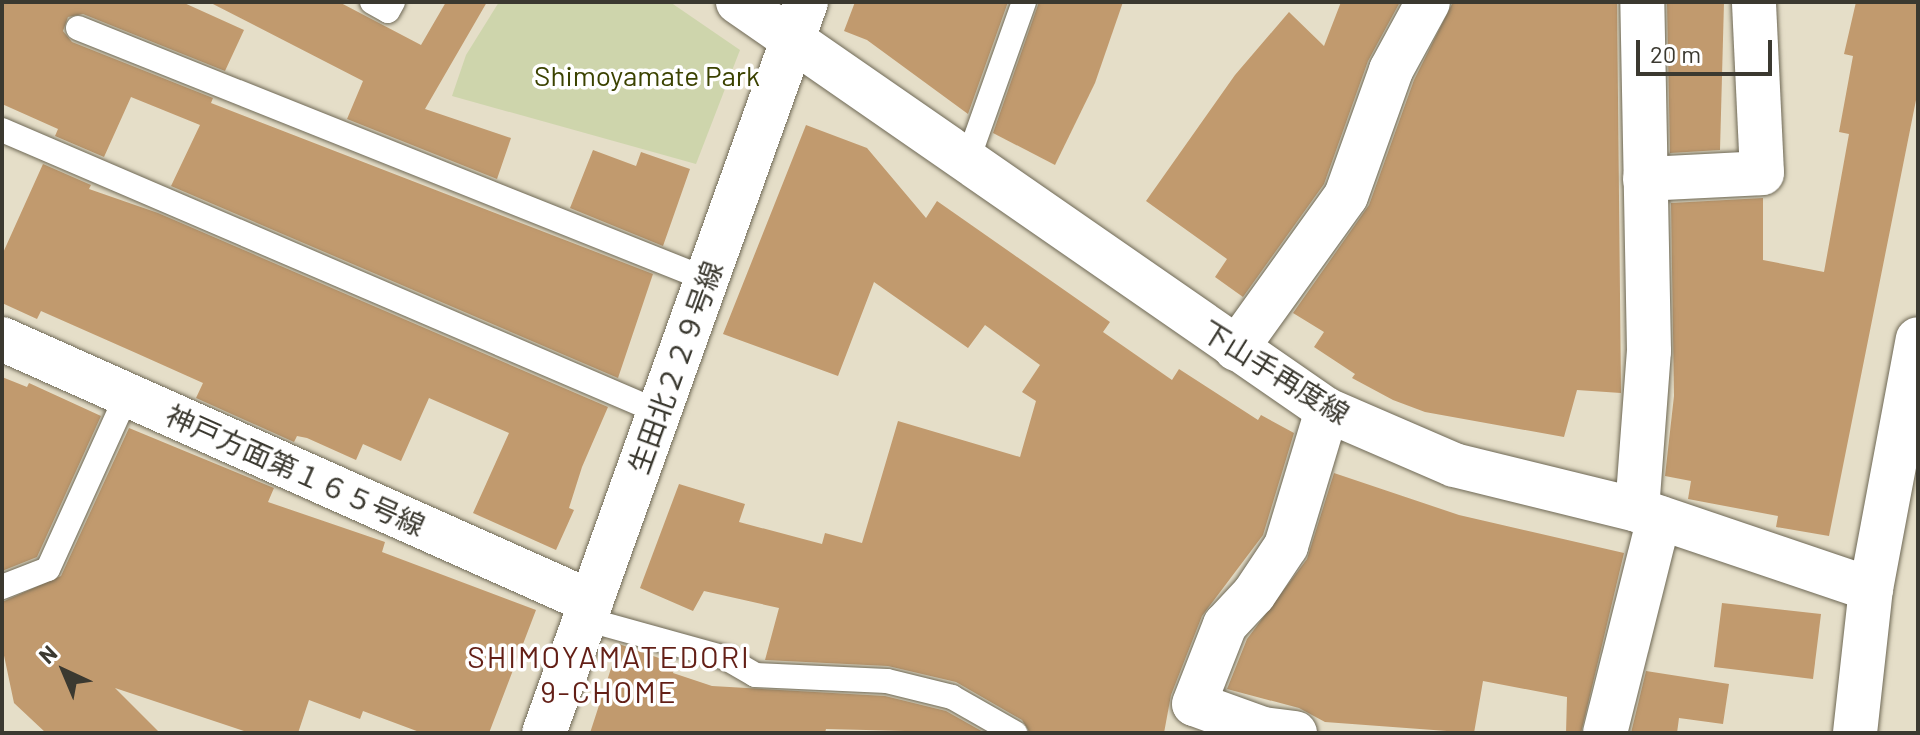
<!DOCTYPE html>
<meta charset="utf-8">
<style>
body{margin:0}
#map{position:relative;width:1920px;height:735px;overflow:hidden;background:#e5dec8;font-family:Barlow,"Noto Sans JP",sans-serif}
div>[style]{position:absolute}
.green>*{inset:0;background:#ced5ac}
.building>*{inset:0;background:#c19a6e}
.roads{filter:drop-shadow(0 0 2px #6e6855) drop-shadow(0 0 2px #6e6855)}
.lane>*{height:24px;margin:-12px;padding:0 12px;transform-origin:12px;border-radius:12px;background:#fff}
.street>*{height:44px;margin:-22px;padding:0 22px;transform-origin:22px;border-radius:22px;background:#fff}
.secondary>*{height:44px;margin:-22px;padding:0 22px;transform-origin:22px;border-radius:22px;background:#fff}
span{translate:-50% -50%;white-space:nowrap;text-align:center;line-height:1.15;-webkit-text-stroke:7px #fff;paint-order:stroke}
.park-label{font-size:28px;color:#3b4200}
.street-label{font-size:28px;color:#3b3930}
.neighbourhood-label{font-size:30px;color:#631f16;letter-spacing:2px}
.frame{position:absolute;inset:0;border:4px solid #3b3930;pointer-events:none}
.north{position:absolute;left:24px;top:631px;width:80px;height:80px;-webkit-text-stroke:6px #fff;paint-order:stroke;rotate:316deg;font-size:22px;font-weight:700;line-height:32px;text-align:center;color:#3b3930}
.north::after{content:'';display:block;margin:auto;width:28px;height:36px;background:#3b3930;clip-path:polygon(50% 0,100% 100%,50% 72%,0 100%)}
.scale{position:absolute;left:1636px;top:40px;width:136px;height:36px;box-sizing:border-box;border:4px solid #3b3930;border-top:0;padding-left:10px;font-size:24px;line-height:28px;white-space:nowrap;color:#3b3930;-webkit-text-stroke:6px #fff;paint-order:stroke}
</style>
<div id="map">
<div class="green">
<i style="clip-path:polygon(499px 2px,670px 2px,740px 50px,696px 164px,452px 96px,466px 55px)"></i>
</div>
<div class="building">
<i style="clip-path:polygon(2px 2px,182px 2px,244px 30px,225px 71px,83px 14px,68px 17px,63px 31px,72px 42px,213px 98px,211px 103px,653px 274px,618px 378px,171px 186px,200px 125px,131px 97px,104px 157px,55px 136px,58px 129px,2px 104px)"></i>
<i style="clip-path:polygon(209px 2px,339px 2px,421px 45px,446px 2px,487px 2px,425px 109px,511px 138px,497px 179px,347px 119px,363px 81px)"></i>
<i style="clip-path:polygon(855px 2px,1008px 2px,968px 114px,867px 40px,844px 31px)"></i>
<i style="clip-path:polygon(1039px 2px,1123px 2px,1095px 83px,1055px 165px,993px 133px)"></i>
<i style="clip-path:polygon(1341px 2px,1400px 2px,1368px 61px,1324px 184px,1243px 297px,1215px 277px,1227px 259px,1146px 201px,1235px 75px,1289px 12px,1324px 46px)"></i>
<i style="clip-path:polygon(1453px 2px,1617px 2px,1621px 393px,1577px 390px,1564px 437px,1425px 412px,1393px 400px,1352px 378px,1355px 374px,1314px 347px,1324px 332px,1293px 313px,1369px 205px,1414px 80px)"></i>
<i style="clip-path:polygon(1667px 2px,1724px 2px,1720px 150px,1670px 153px)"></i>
<i style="clip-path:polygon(1856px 2px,1918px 2px,1918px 90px,1829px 536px,1776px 527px,1778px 516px,1688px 499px,1691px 481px,1665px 476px,1674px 396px,1671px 203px,1763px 198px,1763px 260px,1824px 272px,1849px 134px,1839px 132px,1853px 56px,1844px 54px)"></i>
<i style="clip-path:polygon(806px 125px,867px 148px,926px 218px,937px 201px,1110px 322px,1103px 332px,1172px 380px,1179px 369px,1258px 420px,1261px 415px,1294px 433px,1263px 535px,1202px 616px,1171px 695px,1164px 733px,1030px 733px,1022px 720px,956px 682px,888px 666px,765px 660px,779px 608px,704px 591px,693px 611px,640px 588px,679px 484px,745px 504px,739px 522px,822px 544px,825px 533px,862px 543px,898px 421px,1020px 457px,1036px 401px,1022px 392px,1040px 365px,985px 325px,968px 348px,874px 282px,838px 376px,723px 334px)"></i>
<i style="clip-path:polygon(593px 150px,636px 166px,641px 152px,690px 169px,663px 246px,570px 208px)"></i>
<i style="clip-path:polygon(43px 164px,91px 185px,89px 189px,158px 213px,608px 407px,582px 467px,569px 508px,574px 510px,556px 550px,473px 513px,509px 433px,429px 398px,401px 461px,363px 444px,356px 460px,307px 438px,297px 436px,294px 442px,196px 398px,203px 383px,136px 353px,41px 311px,37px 319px,2px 303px,2px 255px)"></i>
<i style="clip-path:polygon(2px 377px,27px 387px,29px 383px,101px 416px,37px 557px,2px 571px)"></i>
<i style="clip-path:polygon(129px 428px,274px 488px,268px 502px,385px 542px,382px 552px,536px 610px,489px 733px,422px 733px,363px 711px,360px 719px,309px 700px,298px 733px,250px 733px,115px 688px,160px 733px,46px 733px,14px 703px,2px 646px,2px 602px,61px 576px)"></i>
<i style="clip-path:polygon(1334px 473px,1459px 515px,1624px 553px,1581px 733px,1566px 733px,1567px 697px,1483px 681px,1474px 733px,1325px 722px,1299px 708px,1227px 689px,1247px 639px,1307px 559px)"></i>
<i style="clip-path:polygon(1722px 603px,1821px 614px,1813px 679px,1714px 667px)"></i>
<i style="clip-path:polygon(619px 644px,676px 664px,673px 673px,712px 686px,885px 696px,946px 711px,985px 733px,826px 729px,825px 733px,590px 733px)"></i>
<i style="clip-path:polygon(1646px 671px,1729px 684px,1723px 724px,1679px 718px,1677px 733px,1631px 733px)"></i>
</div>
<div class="roads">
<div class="lane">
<i style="left:372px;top:2px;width:18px;rotate:29deg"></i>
<i style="left:388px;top:11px;width:10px;rotate:-61deg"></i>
<i style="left:78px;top:28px;width:676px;rotate:21.79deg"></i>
<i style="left:2px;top:130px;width:715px;rotate:23.23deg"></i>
<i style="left:967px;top:162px;width:170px;rotate:-70.4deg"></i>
<i style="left:2px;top:587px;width:49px;rotate:-21.4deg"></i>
<i style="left:48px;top:569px;width:191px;rotate:-65.6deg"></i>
<i style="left:585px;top:619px;width:146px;rotate:15.5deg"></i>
<i style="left:726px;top:658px;width:34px;rotate:30deg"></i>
<i style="left:755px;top:675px;width:132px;rotate:2.6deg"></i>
<i style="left:887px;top:681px;width:67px;rotate:13.8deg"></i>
<i style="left:952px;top:697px;width:73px;rotate:29.7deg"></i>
</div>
<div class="street">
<i style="left:738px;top:2px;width:717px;rotate:34.71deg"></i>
<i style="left:1327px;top:410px;width:138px;rotate:23.4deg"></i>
<i style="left:1454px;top:465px;width:188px;rotate:13.8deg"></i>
<i style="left:1637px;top:510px;width:247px;rotate:18.7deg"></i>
<i style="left:1645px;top:179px;width:117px;rotate:-2.9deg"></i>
<i style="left:1762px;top:173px;width:171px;rotate:-92.7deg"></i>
<i style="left:2px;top:339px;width:645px;rotate:24.06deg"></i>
<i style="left:1236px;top:349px;width:188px;rotate:-54.3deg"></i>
<i style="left:1346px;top:196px;width:134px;rotate:-70.3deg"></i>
<i style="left:1391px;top:70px;width:77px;rotate:-61.4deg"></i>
<i style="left:1637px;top:510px;width:159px;rotate:-85.7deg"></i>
<i style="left:1649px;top:351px;width:349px;rotate:-91.1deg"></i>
<i style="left:1295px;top:733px;width:32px;rotate:-173deg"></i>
<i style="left:1263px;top:729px;width:73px;rotate:-160.1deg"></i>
<i style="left:1194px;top:704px;width:85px;rotate:-68.6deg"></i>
<i style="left:1225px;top:625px;width:42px;rotate:-46.9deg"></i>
<i style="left:1254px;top:594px;width:58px;rotate:-56.3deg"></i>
<i style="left:1286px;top:546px;width:142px;rotate:-73.2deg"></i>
<i style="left:1605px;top:733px;width:222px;rotate:-75.9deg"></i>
<i style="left:1855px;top:733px;width:145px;rotate:-83.7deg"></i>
<i style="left:1871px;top:589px;width:254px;rotate:-79.4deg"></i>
</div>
<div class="secondary">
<i style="left:544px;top:733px;width:777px;rotate:-70.28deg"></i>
</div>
</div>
<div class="park-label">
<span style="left:647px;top:75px">Shimoyamate Park</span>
</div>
<div class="street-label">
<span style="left:675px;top:367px;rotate:-70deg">生田北２２９号線</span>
<span style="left:1276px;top:372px;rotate:32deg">下山手再度線</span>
<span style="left:296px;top:470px;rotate:24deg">神戸方面第１６５号線</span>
</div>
<div class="neighbourhood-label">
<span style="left:609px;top:673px">SHIMOYAMATEDORI<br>9-CHOME</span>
</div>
<div class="frame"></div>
<div class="north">N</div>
<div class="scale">20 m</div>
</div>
